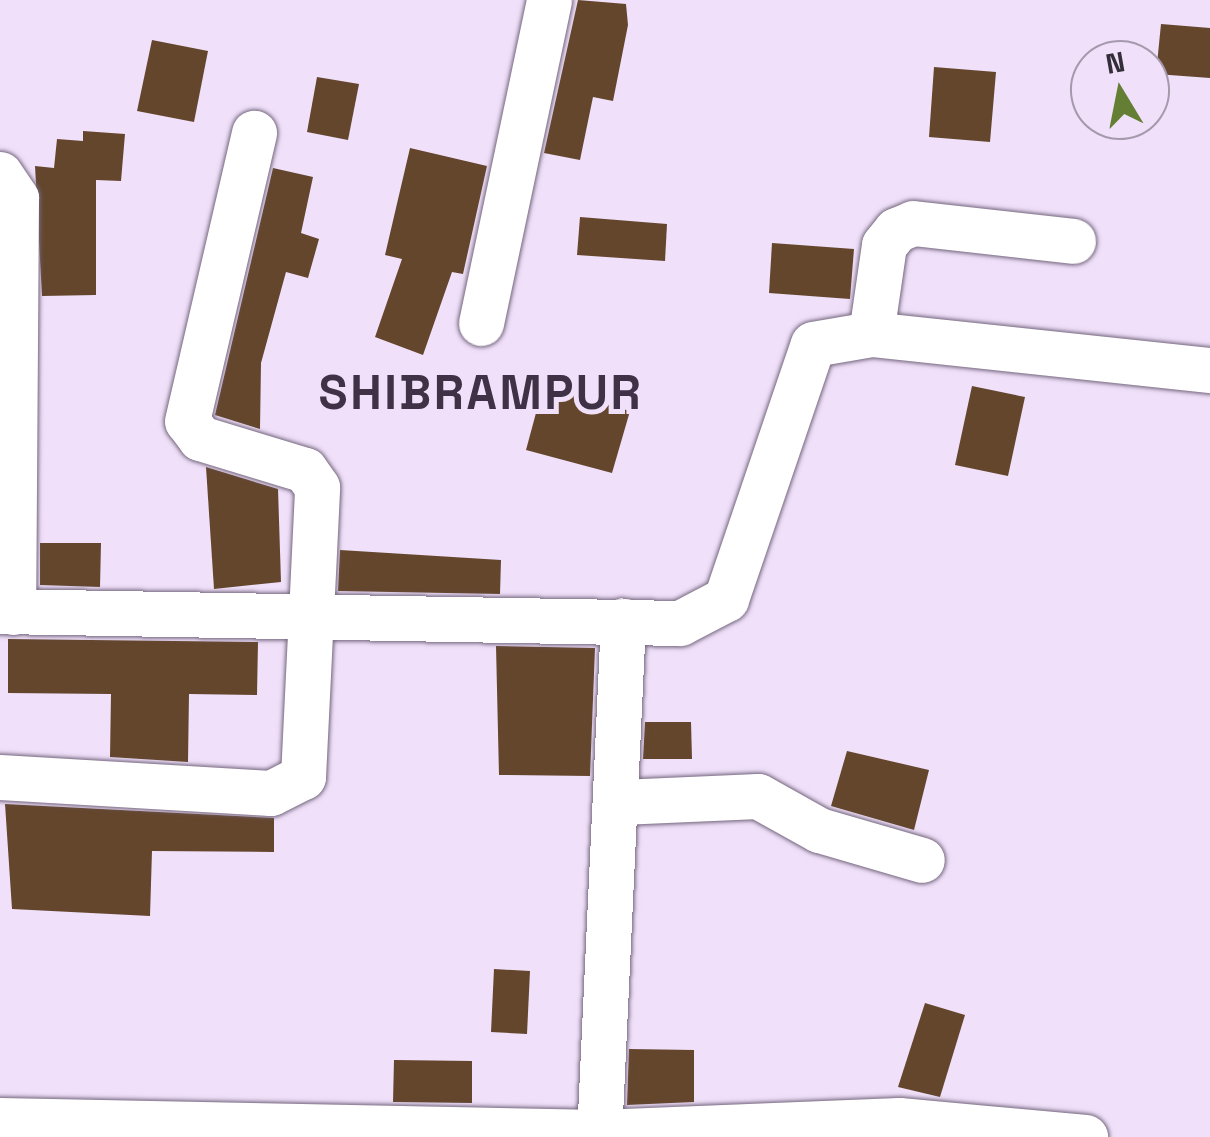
<!DOCTYPE html>
<style>
body{margin:0}
#map{position:relative;width:1210px;height:1137px;overflow:hidden;background:#f0e0fa;font-family:"Space Grotesk",sans-serif}
div>[style]{position:absolute}
.building>*{inset:0;background:#64462d}
.roads{filter:drop-shadow(0 0 2px #74667d) drop-shadow(0 0 2px #74667d)}
.minor>*{height:45px;margin:-22.5px;padding:0 22.5px;transform-origin:22.5px;border-radius:22.5px;background:#fff}
span{translate:-50% -50%;white-space:nowrap;text-align:center;line-height:1.15;-webkit-text-stroke:10px #f0e0fa;paint-order:stroke}
.district-label{font-size:48px;color:#3f3246;font-weight:700;letter-spacing:2.5px}
.north{position:absolute;left:1070px;top:40px;width:100px;height:100px;box-sizing:border-box;background:#f0e0fa;border:2px solid #a599ac;border-radius:50%;rotate:350deg;font-size:28px;font-weight:700;line-height:40px;text-align:center;color:#342e38}
.north::after{content:'';display:block;margin:auto;width:35px;height:45px;background:#647f33;clip-path:polygon(50% 0,100% 100%,50% 72%,0 100%)}
</style>
<div id="map">
<div class="building">
<i style="clip-path:polygon(578px 0,626px 4px,628px 25px,613px 101px,593px 97px,580px 160px,544px 153px)"></i>
<i style="clip-path:polygon(1161px 24px,1210px 28px,1210px 78px,1156px 74px)"></i>
<i style="clip-path:polygon(152px 40px,208px 51px,194px 122px,137px 111px)"></i>
<i style="clip-path:polygon(934px 67px,996px 72px,990px 142px,929px 137px)"></i>
<i style="clip-path:polygon(317px 77px,359px 84px,348px 140px,307px 132px)"></i>
<i style="clip-path:polygon(83px 131px,125px 134px,121px 181px,96px 180px,96px 295px,42px 296px,35px 166px,54px 168px,57px 139px,83px 141px)"></i>
<i style="clip-path:polygon(410px 148px,487px 166px,463px 274px,452px 272px,423px 355px,375px 337px,402px 259px,385px 255px)"></i>
<i style="clip-path:polygon(273px 168px,313px 177px,301px 233px,319px 239px,308px 278px,286px 272px,261px 363px,260px 429px,215px 415px)"></i>
<i style="clip-path:polygon(580px 217px,667px 224px,665px 261px,577px 255px)"></i>
<i style="clip-path:polygon(772px 243px,854px 249px,850px 299px,769px 293px)"></i>
<i style="clip-path:polygon(972px 386px,1025px 397px,1008px 476px,955px 465px)"></i>
<i style="clip-path:polygon(543px 387px,630px 411px,612px 473px,526px 450px)"></i>
<i style="clip-path:polygon(206px 467px,278px 489px,281px 582px,214px 589px)"></i>
<i style="clip-path:polygon(40px 543px,101px 543px,100px 587px,40px 585px)"></i>
<i style="clip-path:polygon(340px 550px,501px 560px,500px 594px,338px 591px)"></i>
<i style="clip-path:polygon(8px 639px,258px 642px,257px 695px,189px 694px,188px 762px,110px 757px,111px 694px,8px 693px)"></i>
<i style="clip-path:polygon(496px 646px,595px 648px,590px 776px,499px 775px)"></i>
<i style="clip-path:polygon(645px 722px,691px 722px,692px 759px,643px 759px)"></i>
<i style="clip-path:polygon(847px 751px,929px 770px,914px 830px,831px 806px)"></i>
<i style="clip-path:polygon(5px 804px,274px 818px,274px 852px,152px 851px,150px 916px,12px 909px)"></i>
<i style="clip-path:polygon(494px 969px,530px 971px,527px 1034px,491px 1032px)"></i>
<i style="clip-path:polygon(925px 1003px,965px 1015px,940px 1097px,898px 1087px)"></i>
<i style="clip-path:polygon(629px 1049px,694px 1050px,694px 1102px,627px 1105px)"></i>
<i style="clip-path:polygon(394px 1060px,472px 1061px,472px 1103px,393px 1102px)"></i>
</div>
<div class="roads">
<div class="minor">
<i style="left:0;top:174px;width:29px;rotate:56deg"></i>
<i style="left:16px;top:198px;width:414px;rotate:90.4deg"></i>
<i style="left:481px;top:323px;width:330px;rotate:-78.1deg"></i>
<i style="left:871px;top:334px;width:90px;rotate:-81.7deg"></i>
<i style="left:884px;top:245px;width:19px;rotate:-51deg"></i>
<i style="left:896px;top:230px;width:18px;rotate:-22deg"></i>
<i style="left:913px;top:223px;width:161px;rotate:6.4deg"></i>
<i style="left:0;top:611px;width:680px;rotate:1.01deg"></i>
<i style="left:680px;top:623px;width:52px;rotate:-27.6deg"></i>
<i style="left:726px;top:599px;width:269px;rotate:-71.2deg"></i>
<i style="left:813px;top:344px;width:59px;rotate:-9.8deg"></i>
<i style="left:871px;top:334px;width:341px;rotate:6.1deg"></i>
<i style="left:0;top:777px;width:271px;rotate:3.4deg"></i>
<i style="left:271px;top:793px;width:36px;rotate:-27deg"></i>
<i style="left:303px;top:777px;width:290px;rotate:-87.2deg"></i>
<i style="left:317px;top:487px;width:21px;rotate:-125deg"></i>
<i style="left:305px;top:470px;width:110px;rotate:-163.1deg"></i>
<i style="left:200px;top:438px;width:21px;rotate:-127deg"></i>
<i style="left:187px;top:421px;width:296px;rotate:-76.9deg"></i>
<i style="left:620px;top:802px;width:138px;rotate:-2.5deg"></i>
<i style="left:758px;top:796px;width:70px;rotate:29.1deg"></i>
<i style="left:819px;top:830px;width:107px;rotate:16.2deg"></i>
<i style="left:0;top:1120px;width:599px;rotate:1.15deg"></i>
<i style="left:599px;top:1132px;width:300px;rotate:-2.3deg"></i>
<i style="left:899px;top:1120px;width:187px;rotate:5.2deg"></i>
<i style="left:599px;top:1137px;width:517px;rotate:-87.34deg"></i>
</div>
</div>
<div class="district-label">
<span style="left:481px;top:393px">SHIBRAMPUR</span>
</div>
<div class="north">N</div>
</div>
